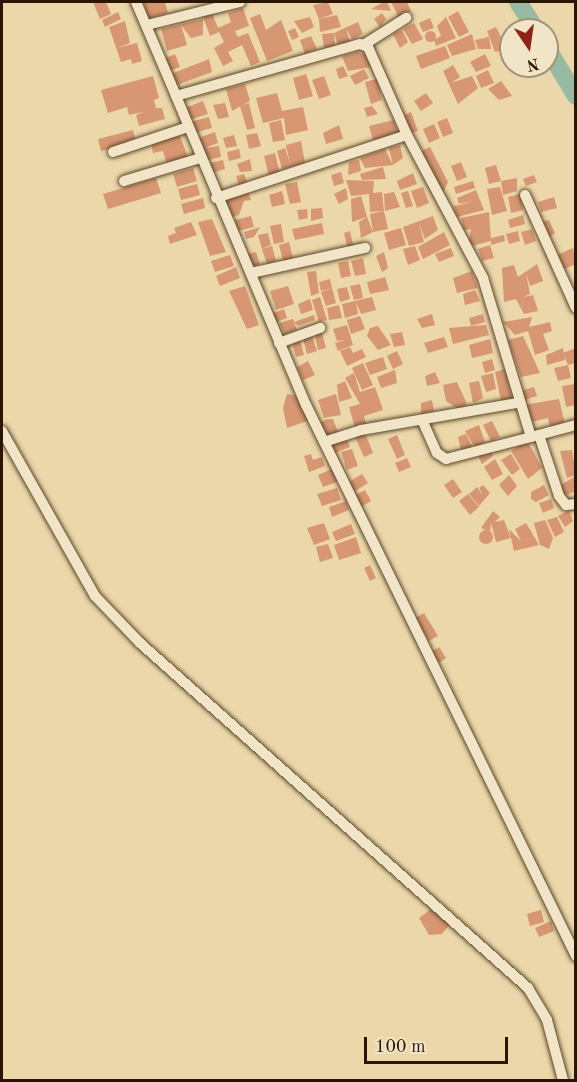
<!DOCTYPE html>
<style>
body{margin:0}
#map{position:relative;width:577px;height:1082px;overflow:hidden;background:#ebd7a9;font-family:"Old Standard TT",serif}
div>[style]{position:absolute}
.river>*{height:18px;margin:-9px;padding:0 9px;transform-origin:9px;border-radius:9px;background:#99baa2}
.building>*{inset:0;background:#d89773}
.round{border-radius:50%}
.roads{filter:drop-shadow(0 0 2px #5a462a) drop-shadow(0 0 2px #5a462a)}
.minor>*{height:10px;margin:-5px;padding:0 5px;transform-origin:5px;border-radius:5px;background:#f2e5c7}
span{translate:-50% -50%;white-space:nowrap;text-align:center;line-height:1.15;-webkit-text-stroke:5px #f2e5c7;paint-order:stroke}
.frame{position:absolute;inset:0;border:3px solid #291500;pointer-events:none}
.north{position:absolute;left:499px;top:18px;width:60px;height:60px;box-sizing:border-box;background:#f2e5c7;border:2px solid #a29277;border-radius:50%;rotate:167deg;font-size:16px;font-weight:700;line-height:24px;text-align:center;color:#291500}
.north::after{content:'';display:block;margin:auto;width:21px;height:27px;background:#8f2418;clip-path:polygon(50% 0,100% 100%,50% 72%,0 100%)}
.scale{position:absolute;left:364px;top:1037px;width:144px;height:27px;box-sizing:border-box;border:3px solid #291500;border-top:0;padding-left:8px;font-size:18px;line-height:21px;white-space:nowrap;color:#291500;-webkit-text-stroke:4px #f2e5c7;paint-order:stroke}
</style>
<div id="map">
<div class="river">
<i style="left:518px;top:2px;width:33px;rotate:57deg"></i>
<i style="left:547px;top:48px;width:56px;rotate:58.9deg"></i>
</div>
<div class="building">
<i style="clip-path:polygon(93px 2px,106px 2px,111px 14px,100px 19px)"></i>
<i style="clip-path:polygon(165px 2px,168px 13px,148px 19px,144px 3px)"></i>
<i style="clip-path:polygon(328px 2px,333px 14px,319px 19px,313px 5px)"></i>
<i style="clip-path:polygon(387px 2px,391px 11px,371px 9px,384px 2px)"></i>
<i style="clip-path:polygon(391px 2px,407px 2px,411px 11px,399px 18px)"></i>
<i style="clip-path:polygon(243px 8px,249px 26px,235px 31px,238px 37px,248px 33px,260px 62px,251px 66px,242px 45px,228px 52px,233px 61px,223px 66px,214px 48px,224px 42px,219px 32px,210px 36px,203px 17px,212px 13px,218px 28px,231px 22px,228px 13px)"></i>
<i style="clip-path:polygon(458px 11px,469px 32px,459px 37px,448px 17px)"></i>
<i style="clip-path:polygon(118px 12px,121px 19px,105px 27px,102px 20px)"></i>
<i style="clip-path:polygon(382px 13px,386px 19px,380px 27px,374px 19px)"></i>
<i style="clip-path:polygon(260px 14px,266px 30px,281px 20px,293px 51px,267px 61px,250px 18px)"></i>
<i style="clip-path:polygon(337px 15px,341px 27px,320px 32px,319px 19px)"></i>
<i style="clip-path:polygon(310px 17px,314px 27px,302px 33px,294px 21px)"></i>
<i style="clip-path:polygon(446px 17px,456px 38px,436px 46px,434px 40px,441px 36px,437px 26px)"></i>
<i style="clip-path:polygon(430px 18px,434px 28px,423px 32px,419px 23px)"></i>
<i style="clip-path:polygon(203px 19px,203px 35px,191px 38px,181px 25px,187px 45px,167px 51px,161px 29px)"></i>
<i style="clip-path:polygon(125px 21px,130px 43px,117px 48px,137px 43px,142px 61px,132px 64px,131px 59px,121px 62px,109px 27px)"></i>
<i style="clip-path:polygon(358px 22px,363px 34px,352px 39px,346px 29px,350px 42px,338px 46px,334px 33px)"></i>
<i style="clip-path:polygon(414px 23px,423px 39px,412px 44px,403px 29px)"></i>
<i style="clip-path:polygon(496px 27px,507px 49px,495px 52px,487px 31px)"></i>
<i style="clip-path:polygon(295px 28px,299px 37px,292px 40px,288px 31px)"></i>
<i style="clip-path:polygon(402px 30px,408px 42px,400px 48px,393px 34px)"></i>
<i class="round" style="left:424.5px;top:30.5px;width:11px;height:11px"></i>
<i style="clip-path:polygon(334px 33px,335px 46px,324px 48px,322px 34px)"></i>
<i style="clip-path:polygon(472px 34px,476px 49px,452px 56px,447px 45px)"></i>
<i style="clip-path:polygon(311px 36px,317px 49px,305px 54px,300px 40px)"></i>
<i style="clip-path:polygon(489px 37px,491px 49px,478px 49px,475px 40px)"></i>
<i style="clip-path:polygon(445px 46px,450px 58px,421px 69px,416px 56px)"></i>
<i style="clip-path:polygon(357px 52px,369px 56px,371px 67px,348px 71px,342px 56px)"></i>
<i style="clip-path:polygon(175px 54px,180px 67px,169px 71px,164px 59px)"></i>
<i style="clip-path:polygon(485px 54px,491px 66px,476px 72px,470px 62px)"></i>
<i style="clip-path:polygon(209px 59px,212px 72px,177px 85px,171px 74px)"></i>
<i style="clip-path:polygon(453px 65px,460px 77px,451px 83px,472px 76px,478px 88px,458px 104px,443px 71px)"></i>
<i style="clip-path:polygon(343px 66px,348px 76px,339px 79px,336px 69px)"></i>
<i style="clip-path:polygon(364px 69px,369px 78px,355px 85px,350px 76px)"></i>
<i style="clip-path:polygon(488px 70px,494px 83px,481px 88px,476px 76px)"></i>
<i style="clip-path:polygon(306px 74px,313px 96px,299px 100px,293px 78px)"></i>
<i style="clip-path:polygon(153px 76px,159px 98px,154px 100px,156px 108px,162px 108px,165px 119px,139px 126px,136px 115px,143px 112px,129px 115px,127px 107px,108px 113px,101px 90px)"></i>
<i style="clip-path:polygon(324px 76px,331px 95px,319px 99px,312px 80px)"></i>
<i style="clip-path:polygon(377px 79px,382px 100px,371px 104px,365px 82px)"></i>
<i style="clip-path:polygon(501px 81px,512px 96px,499px 100px,488px 89px)"></i>
<i style="clip-path:polygon(245px 84px,250px 101px,232px 111px,226px 89px)"></i>
<i style="clip-path:polygon(277px 93px,282px 111px,303px 107px,308px 130px,286px 135px,284px 118px,263px 123px,256px 98px)"></i>
<i style="clip-path:polygon(426px 93px,433px 103px,421px 111px,414px 101px)"></i>
<i style="clip-path:polygon(203px 101px,208px 114px,189px 120px,185px 108px)"></i>
<i style="clip-path:polygon(225px 103px,229px 117px,218px 119px,213px 105px)"></i>
<i style="clip-path:polygon(249px 103px,255px 128px,247px 130px,240px 106px)"></i>
<i style="clip-path:polygon(372px 106px,378px 114px,367px 117px,364px 108px)"></i>
<i style="clip-path:polygon(411px 112px,418px 131px,408px 134px,402px 116px)"></i>
<i style="clip-path:polygon(209px 117px,212px 128px,194px 133px,190px 122px)"></i>
<i style="clip-path:polygon(447px 118px,453px 133px,443px 137px,437px 122px)"></i>
<i style="clip-path:polygon(281px 120px,285px 140px,273px 142px,269px 123px)"></i>
<i style="clip-path:polygon(394px 120px,397px 133px,373px 140px,369px 126px)"></i>
<i style="clip-path:polygon(434px 124px,440px 138px,429px 143px,423px 129px)"></i>
<i style="clip-path:polygon(339px 125px,343px 139px,326px 144px,323px 133px)"></i>
<i style="clip-path:polygon(133px 130px,136px 143px,101px 151px,98px 139px)"></i>
<i style="clip-path:polygon(215px 132px,218px 143px,205px 148px,219px 146px,221px 157px,207px 160px,198px 138px)"></i>
<i style="clip-path:polygon(257px 133px,261px 146px,249px 149px,246px 135px)"></i>
<i style="clip-path:polygon(234px 135px,237px 146px,226px 148px,223px 138px)"></i>
<i style="clip-path:polygon(180px 136px,189px 160px,167px 165px,163px 151px,153px 153px,151px 142px)"></i>
<i style="clip-path:polygon(301px 141px,305px 163px,282px 169px,277px 151px,285px 148px,290px 163px,286px 145px)"></i>
<i style="clip-path:polygon(400px 145px,403px 158px,393px 165px,365px 168px,360px 158px,385px 149px,393px 165px,389px 148px)"></i>
<i style="clip-path:polygon(430px 147px,448px 182px,442px 194px,421px 151px)"></i>
<i style="clip-path:polygon(239px 149px,241px 158px,229px 161px,227px 152px)"></i>
<i style="clip-path:polygon(275px 153px,280px 174px,269px 177px,264px 156px)"></i>
<i style="clip-path:polygon(250px 159px,252px 171px,240px 172px,237px 164px)"></i>
<i style="clip-path:polygon(223px 160px,225px 169px,211px 173px,209px 163px)"></i>
<i style="clip-path:polygon(359px 160px,361px 171px,348px 175px,349px 162px)"></i>
<i style="clip-path:polygon(461px 162px,467px 177px,457px 181px,451px 166px)"></i>
<i style="clip-path:polygon(496px 165px,501px 181px,517px 178px,517px 191px,503px 195px,501px 181px,489px 184px,485px 168px)"></i>
<i style="clip-path:polygon(383px 167px,386px 179px,362px 180px,360px 174px)"></i>
<i style="clip-path:polygon(193px 168px,197px 181px,177px 187px,173px 174px)"></i>
<i style="clip-path:polygon(341px 172px,344px 183px,334px 186px,331px 175px)"></i>
<i style="clip-path:polygon(413px 173px,417px 184px,400px 190px,397px 181px)"></i>
<i style="clip-path:polygon(244px 174px,249px 186px,240px 189px,236px 176px)"></i>
<i style="clip-path:polygon(534px 175px,537px 182px,526px 186px,523px 179px)"></i>
<i style="clip-path:polygon(156px 178px,161px 193px,108px 209px,103px 194px)"></i>
<i style="clip-path:polygon(346px 180px,374px 181px,373px 193px,382px 192px,384px 211px,370px 212px,369px 194px,351px 196px)"></i>
<i style="clip-path:polygon(473px 181px,475px 188px,456px 194px,454px 187px)"></i>
<i style="clip-path:polygon(297px 182px,301px 202px,290px 204px,285px 184px)"></i>
<i style="clip-path:polygon(197px 184px,200px 195px,181px 200px,178px 189px)"></i>
<i style="clip-path:polygon(423px 187px,429px 203px,417px 208px,411px 191px)"></i>
<i style="clip-path:polygon(500px 187px,507px 211px,492px 215px,487px 189px)"></i>
<i style="clip-path:polygon(346px 188px,348px 199px,339px 204px,334px 194px)"></i>
<i style="clip-path:polygon(476px 190px,484px 210px,457px 217px,453px 206px,460px 205px,473px 201px,459px 204px,457px 198px)"></i>
<i style="clip-path:polygon(248px 191px,251px 200px,244px 201px,239px 215px,230px 217px,224px 197px)"></i>
<i style="clip-path:polygon(282px 191px,285px 204px,272px 207px,269px 195px)"></i>
<i style="clip-path:polygon(408px 191px,413px 206px,406px 208px,401px 193px)"></i>
<i style="clip-path:polygon(394px 192px,400px 207px,385px 211px,384px 194px)"></i>
<i style="clip-path:polygon(520px 194px,523px 210px,511px 213px,508px 197px)"></i>
<i style="clip-path:polygon(361px 196px,367px 217px,352px 222px,351px 199px)"></i>
<i style="clip-path:polygon(554px 197px,557px 208px,541px 212px,538px 202px)"></i>
<i style="clip-path:polygon(203px 198px,205px 208px,184px 214px,181px 204px)"></i>
<i style="clip-path:polygon(322px 208px,323px 218px,311px 221px,311px 209px)"></i>
<i style="clip-path:polygon(307px 209px,308px 218px,299px 220px,297px 210px)"></i>
<i style="clip-path:polygon(384px 211px,388px 229px,373px 232px,370px 214px)"></i>
<i style="clip-path:polygon(489px 212px,491px 241px,468px 247px,471px 229px,464px 230px,461px 218px)"></i>
<i style="clip-path:polygon(523px 215px,525px 224px,510px 228px,508px 220px)"></i>
<i style="clip-path:polygon(251px 216px,254px 227px,238px 231px,235px 220px)"></i>
<i style="clip-path:polygon(433px 216px,438px 230px,425px 239px,419px 224px,424px 242px,409px 246px,403px 227px)"></i>
<i style="clip-path:polygon(367px 217px,373px 232px,361px 238px,359px 222px)"></i>
<i style="clip-path:polygon(212px 219px,226px 252px,210px 256px,198px 222px)"></i>
<i style="clip-path:polygon(549px 220px,555px 233px,547px 239px,542px 222px)"></i>
<i style="clip-path:polygon(191px 222px,197px 235px,170px 244px,168px 236px,176px 233px,174px 228px)"></i>
<i style="clip-path:polygon(322px 223px,324px 234px,295px 240px,292px 229px)"></i>
<i style="clip-path:polygon(281px 224px,284px 242px,274px 244px,270px 226px)"></i>
<i style="clip-path:polygon(260px 227px,254px 237px,246px 239px,244px 232px)"></i>
<i style="clip-path:polygon(401px 228px,406px 245px,389px 250px,384px 233px)"></i>
<i style="clip-path:polygon(532px 229px,536px 241px,525px 245px,521px 232px)"></i>
<i style="clip-path:polygon(350px 231px,354px 249px,348px 250px,344px 233px)"></i>
<i style="clip-path:polygon(518px 231px,520px 241px,509px 244px,506px 234px)"></i>
<i style="clip-path:polygon(444px 232px,450px 245px,423px 259px,418px 247px)"></i>
<i style="clip-path:polygon(268px 233px,271px 245px,262px 249px,258px 235px)"></i>
<i style="clip-path:polygon(504px 235px,505px 241px,491px 245px,491px 238px)"></i>
<i style="clip-path:polygon(289px 242px,293px 258px,283px 261px,279px 245px)"></i>
<i style="clip-path:polygon(490px 245px,494px 258px,482px 261px,478px 249px)"></i>
<i style="clip-path:polygon(272px 246px,276px 261px,267px 264px,262px 249px)"></i>
<i style="clip-path:polygon(415px 246px,420px 260px,408px 265px,403px 249px)"></i>
<i style="clip-path:polygon(451px 248px,454px 256px,439px 262px,435px 254px)"></i>
<i style="clip-path:polygon(573px 248px,576px 264px,562px 270px,553px 257px)"></i>
<i style="clip-path:polygon(256px 252px,260px 264px,251px 267px,247px 254px)"></i>
<i style="clip-path:polygon(384px 252px,388px 268px,382px 272px,376px 256px)"></i>
<i style="clip-path:polygon(230px 255px,234px 266px,215px 272px,211px 261px)"></i>
<i style="clip-path:polygon(363px 258px,366px 274px,355px 276px,351px 261px)"></i>
<i style="clip-path:polygon(348px 261px,351px 276px,341px 278px,338px 263px)"></i>
<i style="clip-path:polygon(537px 264px,543px 281px,530px 286px,526px 273px,530px 294px,523px 297px,533px 295px,538px 311px,524px 314px,516px 299px,504px 302px,502px 268px,514px 265px,518px 277px)"></i>
<i style="clip-path:polygon(236px 267px,240px 278px,220px 286px,216px 276px)"></i>
<i style="clip-path:polygon(316px 271px,319px 293px,311px 296px,307px 272px)"></i>
<i style="clip-path:polygon(472px 271px,478px 288px,457px 293px,453px 278px)"></i>
<i style="clip-path:polygon(385px 277px,389px 290px,370px 294px,367px 282px)"></i>
<i style="clip-path:polygon(330px 279px,332px 288px,321px 291px,319px 282px)"></i>
<i style="clip-path:polygon(360px 284px,363px 298px,354px 300px,350px 286px)"></i>
<i style="clip-path:polygon(245px 286px,259px 325px,247px 329px,229px 291px)"></i>
<i style="clip-path:polygon(288px 286px,294px 304px,276px 310px,270px 291px)"></i>
<i style="clip-path:polygon(347px 287px,350px 299px,340px 302px,337px 289px)"></i>
<i style="clip-path:polygon(332px 288px,336px 303px,326px 306px,321px 292px)"></i>
<i style="clip-path:polygon(475px 290px,480px 301px,465px 305px,463px 294px)"></i>
<i style="clip-path:polygon(320px 297px,327px 320px,319px 322px,312px 300px)"></i>
<i style="clip-path:polygon(372px 297px,376px 310px,361px 314px,356px 302px,358px 314px,345px 318px,342px 304px)"></i>
<i style="clip-path:polygon(310px 299px,313px 310px,301px 314px,298px 304px)"></i>
<i style="clip-path:polygon(339px 305px,342px 318px,329px 320px,327px 308px)"></i>
<i style="clip-path:polygon(284px 309px,287px 318px,274px 323px,271px 314px)"></i>
<i style="clip-path:polygon(432px 314px,435px 325px,422px 328px,417px 319px)"></i>
<i style="clip-path:polygon(483px 314px,485px 322px,471px 326px,469px 318px)"></i>
<i style="clip-path:polygon(314px 315px,315px 320px,298px 326px,294px 322px)"></i>
<i style="clip-path:polygon(360px 316px,365px 329px,351px 334px,347px 320px)"></i>
<i style="clip-path:polygon(532px 317px,529px 327px,550px 322px,552px 331px,543px 334px,549px 350px,535px 355px,528px 331px,515px 335px,503px 322px)"></i>
<i style="clip-path:polygon(293px 319px,297px 330px,285px 334px,279px 323px)"></i>
<i style="clip-path:polygon(347px 325px,353px 345px,338px 351px,335px 343px,345px 340px,337px 341px,333px 329px)"></i>
<i style="clip-path:polygon(486px 325px,489px 335px,453px 344px,449px 328px)"></i>
<i style="clip-path:polygon(378px 326px,391px 345px,378px 350px,367px 336px,370px 328px)"></i>
<i style="clip-path:polygon(321px 329px,326px 348px,318px 350px,314px 331px)"></i>
<i style="clip-path:polygon(311px 332px,317px 351px,307px 354px,302px 335px)"></i>
<i style="clip-path:polygon(402px 332px,405px 345px,394px 347px,390px 334px)"></i>
<i style="clip-path:polygon(299px 336px,304px 355px,296px 357px,291px 340px)"></i>
<i style="clip-path:polygon(523px 336px,540px 373px,521px 377px,508px 340px)"></i>
<i style="clip-path:polygon(444px 337px,448px 347px,428px 353px,424px 343px)"></i>
<i style="clip-path:polygon(490px 339px,493px 353px,472px 358px,469px 345px)"></i>
<i style="clip-path:polygon(350px 347px,353px 353px,362px 349px,366px 357px,347px 366px,340px 351px)"></i>
<i style="clip-path:polygon(563px 348px,565px 360px,547px 365px,546px 355px)"></i>
<i style="clip-path:polygon(576px 348px,576px 363px,568px 365px,563px 353px)"></i>
<i style="clip-path:polygon(397px 351px,403px 364px,393px 369px,387px 356px)"></i>
<i style="clip-path:polygon(383px 357px,387px 369px,370px 375px,365px 363px)"></i>
<i style="clip-path:polygon(492px 359px,495px 370px,485px 373px,482px 362px)"></i>
<i style="clip-path:polygon(308px 361px,315px 375px,303px 380px,297px 367px)"></i>
<i style="clip-path:polygon(363px 363px,373px 385px,362px 390px,352px 368px)"></i>
<i style="clip-path:polygon(568px 365px,571px 378px,558px 381px,554px 368px)"></i>
<i style="clip-path:polygon(505px 369px,513px 402px,502px 405px,495px 372px)"></i>
<i style="clip-path:polygon(395px 370px,397px 383px,381px 388px,377px 377px)"></i>
<i style="clip-path:polygon(435px 372px,440px 383px,427px 386px,425px 376px)"></i>
<i style="clip-path:polygon(354px 373px,360px 392px,375px 387px,383px 410px,364px 416px,366px 424px,355px 428px,349px 407px,360px 404px,345px 378px)"></i>
<i style="clip-path:polygon(493px 373px,496px 389px,486px 392px,481px 376px)"></i>
<i style="clip-path:polygon(345px 381px,352px 398px,339px 402px,337px 385px)"></i>
<i style="clip-path:polygon(479px 381px,483px 398px,473px 403px,469px 383px)"></i>
<i style="clip-path:polygon(457px 382px,467px 404px,460px 410px,446px 401px,443px 385px)"></i>
<i style="clip-path:polygon(575px 384px,576px 405px,566px 407px,562px 386px)"></i>
<i style="clip-path:polygon(534px 387px,537px 396px,524px 400px,521px 391px)"></i>
<i style="clip-path:polygon(287px 394px,298px 396px,310px 420px,287px 428px,283px 408px)"></i>
<i style="clip-path:polygon(336px 394px,341px 415px,324px 418px,318px 400px)"></i>
<i style="clip-path:polygon(559px 399px,565px 424px,550px 428px,548px 418px,527px 423px,524px 405px)"></i>
<i style="clip-path:polygon(432px 400px,434px 411px,421px 414px,421px 403px)"></i>
<i style="clip-path:polygon(327px 419px,333px 419px,338px 432px,325px 436px,320px 423px)"></i>
<i style="clip-path:polygon(492px 421px,500px 437px,491px 441px,483px 425px)"></i>
<i style="clip-path:polygon(479px 425px,485px 442px,475px 448px,465px 431px)"></i>
<i style="clip-path:polygon(365px 433px,373px 453px,364px 457px,355px 437px)"></i>
<i style="clip-path:polygon(466px 434px,476px 454px,463px 458px,458px 437px)"></i>
<i style="clip-path:polygon(397px 435px,405px 455px,397px 459px,388px 439px)"></i>
<i style="clip-path:polygon(347px 439px,350px 447px,335px 453px,332px 445px)"></i>
<i style="clip-path:polygon(527px 440px,542px 468px,528px 479px,511px 451px)"></i>
<i style="clip-path:polygon(487px 443px,493px 456px,482px 464px,475px 450px)"></i>
<i style="clip-path:polygon(352px 449px,358px 466px,347px 470px,341px 452px)"></i>
<i style="clip-path:polygon(572px 450px,576px 475px,567px 478px,560px 451px)"></i>
<i style="clip-path:polygon(311px 454px,313px 460px,322px 457px,325px 466px,309px 472px,304px 456px)"></i>
<i style="clip-path:polygon(511px 454px,520px 469px,512px 475px,501px 460px)"></i>
<i style="clip-path:polygon(407px 458px,411px 467px,399px 472px,395px 463px)"></i>
<i style="clip-path:polygon(495px 459px,503px 474px,492px 480px,484px 467px)"></i>
<i style="clip-path:polygon(332px 469px,337px 482px,323px 487px,318px 475px)"></i>
<i style="clip-path:polygon(362px 474px,368px 483px,355px 491px,349px 482px)"></i>
<i style="clip-path:polygon(509px 475px,517px 486px,508px 496px,499px 485px)"></i>
<i style="clip-path:polygon(574px 477px,576px 491px,563px 496px,561px 485px)"></i>
<i style="clip-path:polygon(453px 479px,462px 492px,453px 498px,444px 485px)"></i>
<i style="clip-path:polygon(483px 485px,490px 493px,479px 506px,469px 494px,477px 487px,483px 496px,479px 488px)"></i>
<i style="clip-path:polygon(544px 485px,549px 495px,536px 502px,531px 499px,531px 492px)"></i>
<i style="clip-path:polygon(337px 488px,341px 500px,322px 506px,317px 494px)"></i>
<i style="clip-path:polygon(365px 490px,371px 501px,361px 507px,354px 496px)"></i>
<i style="clip-path:polygon(468px 494px,479px 507px,470px 515px,459px 501px)"></i>
<i style="clip-path:polygon(551px 499px,554px 508px,543px 513px,539px 503px)"></i>
<i style="clip-path:polygon(346px 501px,349px 510px,332px 517px,329px 507px)"></i>
<i style="clip-path:polygon(569px 510px,573px 521px,565px 527px,558px 516px)"></i>
<i style="clip-path:polygon(493px 511px,500px 517px,495px 522px,504px 520px,511px 538px,496px 542px,491px 523px,490px 532px,481px 528px)"></i>
<i style="clip-path:polygon(557px 517px,564px 532px,555px 537px,547px 520px)"></i>
<i style="clip-path:polygon(545px 520px,553px 538px,549px 549px,540px 545px,534px 523px)"></i>
<i style="clip-path:polygon(324px 523px,330px 539px,314px 545px,307px 528px)"></i>
<i style="clip-path:polygon(526px 523px,539px 545px,514px 551px,509px 529px,521px 541px,515px 529px)"></i>
<i style="clip-path:polygon(351px 524px,355px 534px,336px 541px,332px 532px)"></i>
<i class="round" style="left:479px;top:530px;width:14px;height:14px"></i>
<i style="clip-path:polygon(356px 537px,361px 553px,339px 560px,334px 545px)"></i>
<i style="clip-path:polygon(328px 544px,333px 558px,320px 562px,316px 547px)"></i>
<i style="clip-path:polygon(370px 565px,376px 578px,370px 581px,364px 568px)"></i>
<i style="clip-path:polygon(424px 613px,438px 636px,429px 641px,415px 618px)"></i>
<i style="clip-path:polygon(439px 647px,446px 658px,439px 663px,431px 652px)"></i>
<i style="clip-path:polygon(431px 909px,449px 925px,442px 934px,429px 935px,419px 918px)"></i>
<i style="clip-path:polygon(541px 910px,544px 922px,530px 926px,527px 914px)"></i>
<i style="clip-path:polygon(551px 921px,554px 931px,539px 937px,535px 928px)"></i>
</div>
<div class="roads">
<div class="minor">
<i style="left:136px;top:2px;width:102px;rotate:66.9deg"></i>
<i style="left:176px;top:96px;width:191px;rotate:-15.8deg"></i>
<i style="left:360px;top:44px;width:9px;rotate:21deg"></i>
<i style="left:368px;top:47px;width:96px;rotate:66.1deg"></i>
<i style="left:407px;top:135px;width:162px;rotate:62deg"></i>
<i style="left:483px;top:278px;width:166px;rotate:73.2deg"></i>
<i style="left:531px;top:437px;width:47px;rotate:-14.9deg"></i>
<i style="left:147px;top:25px;width:96px;rotate:-13.9deg"></i>
<i style="left:365px;top:44px;width:49px;rotate:-32.4deg"></i>
<i style="left:176px;top:96px;width:335px;rotate:67.2deg"></i>
<i style="left:306px;top:405px;width:614px;rotate:63.89deg"></i>
<i style="left:113px;top:152px;width:79px;rotate:-18.4deg"></i>
<i style="left:124px;top:181px;width:79px;rotate:-16.8deg"></i>
<i style="left:525px;top:195px;width:124px;rotate:65.7deg"></i>
<i style="left:216px;top:198px;width:201px;rotate:-18.3deg"></i>
<i style="left:251px;top:273px;width:117px;rotate:-12.4deg"></i>
<i style="left:279px;top:343px;width:44px;rotate:-20.1deg"></i>
<i style="left:423px;top:422px;width:34px;rotate:66deg"></i>
<i style="left:437px;top:453px;width:11px;rotate:34deg"></i>
<i style="left:446px;top:459px;width:88px;rotate:-14.5deg"></i>
<i style="left:2px;top:431px;width:189px;rotate:60.6deg"></i>
<i style="left:95px;top:596px;width:65px;rotate:46.2deg"></i>
<i style="left:140px;top:643px;width:519px;rotate:41.64deg"></i>
<i style="left:528px;top:988px;width:37px;rotate:59deg"></i>
<i style="left:547px;top:1020px;width:62px;rotate:75.1deg"></i>
<i style="left:539px;top:435px;width:64px;rotate:71.8deg"></i>
<i style="left:559px;top:496px;width:11px;rotate:52deg"></i>
<i style="left:566px;top:505px;width:10px;rotate:-6deg"></i>
<i style="left:324px;top:442px;width:39px;rotate:-18deg"></i>
<i style="left:361px;top:430px;width:159px;rotate:-9.8deg"></i>
</div>
</div>
<div class="frame"></div>
<div class="north">N</div>
<div class="scale">100 m</div>
</div>
